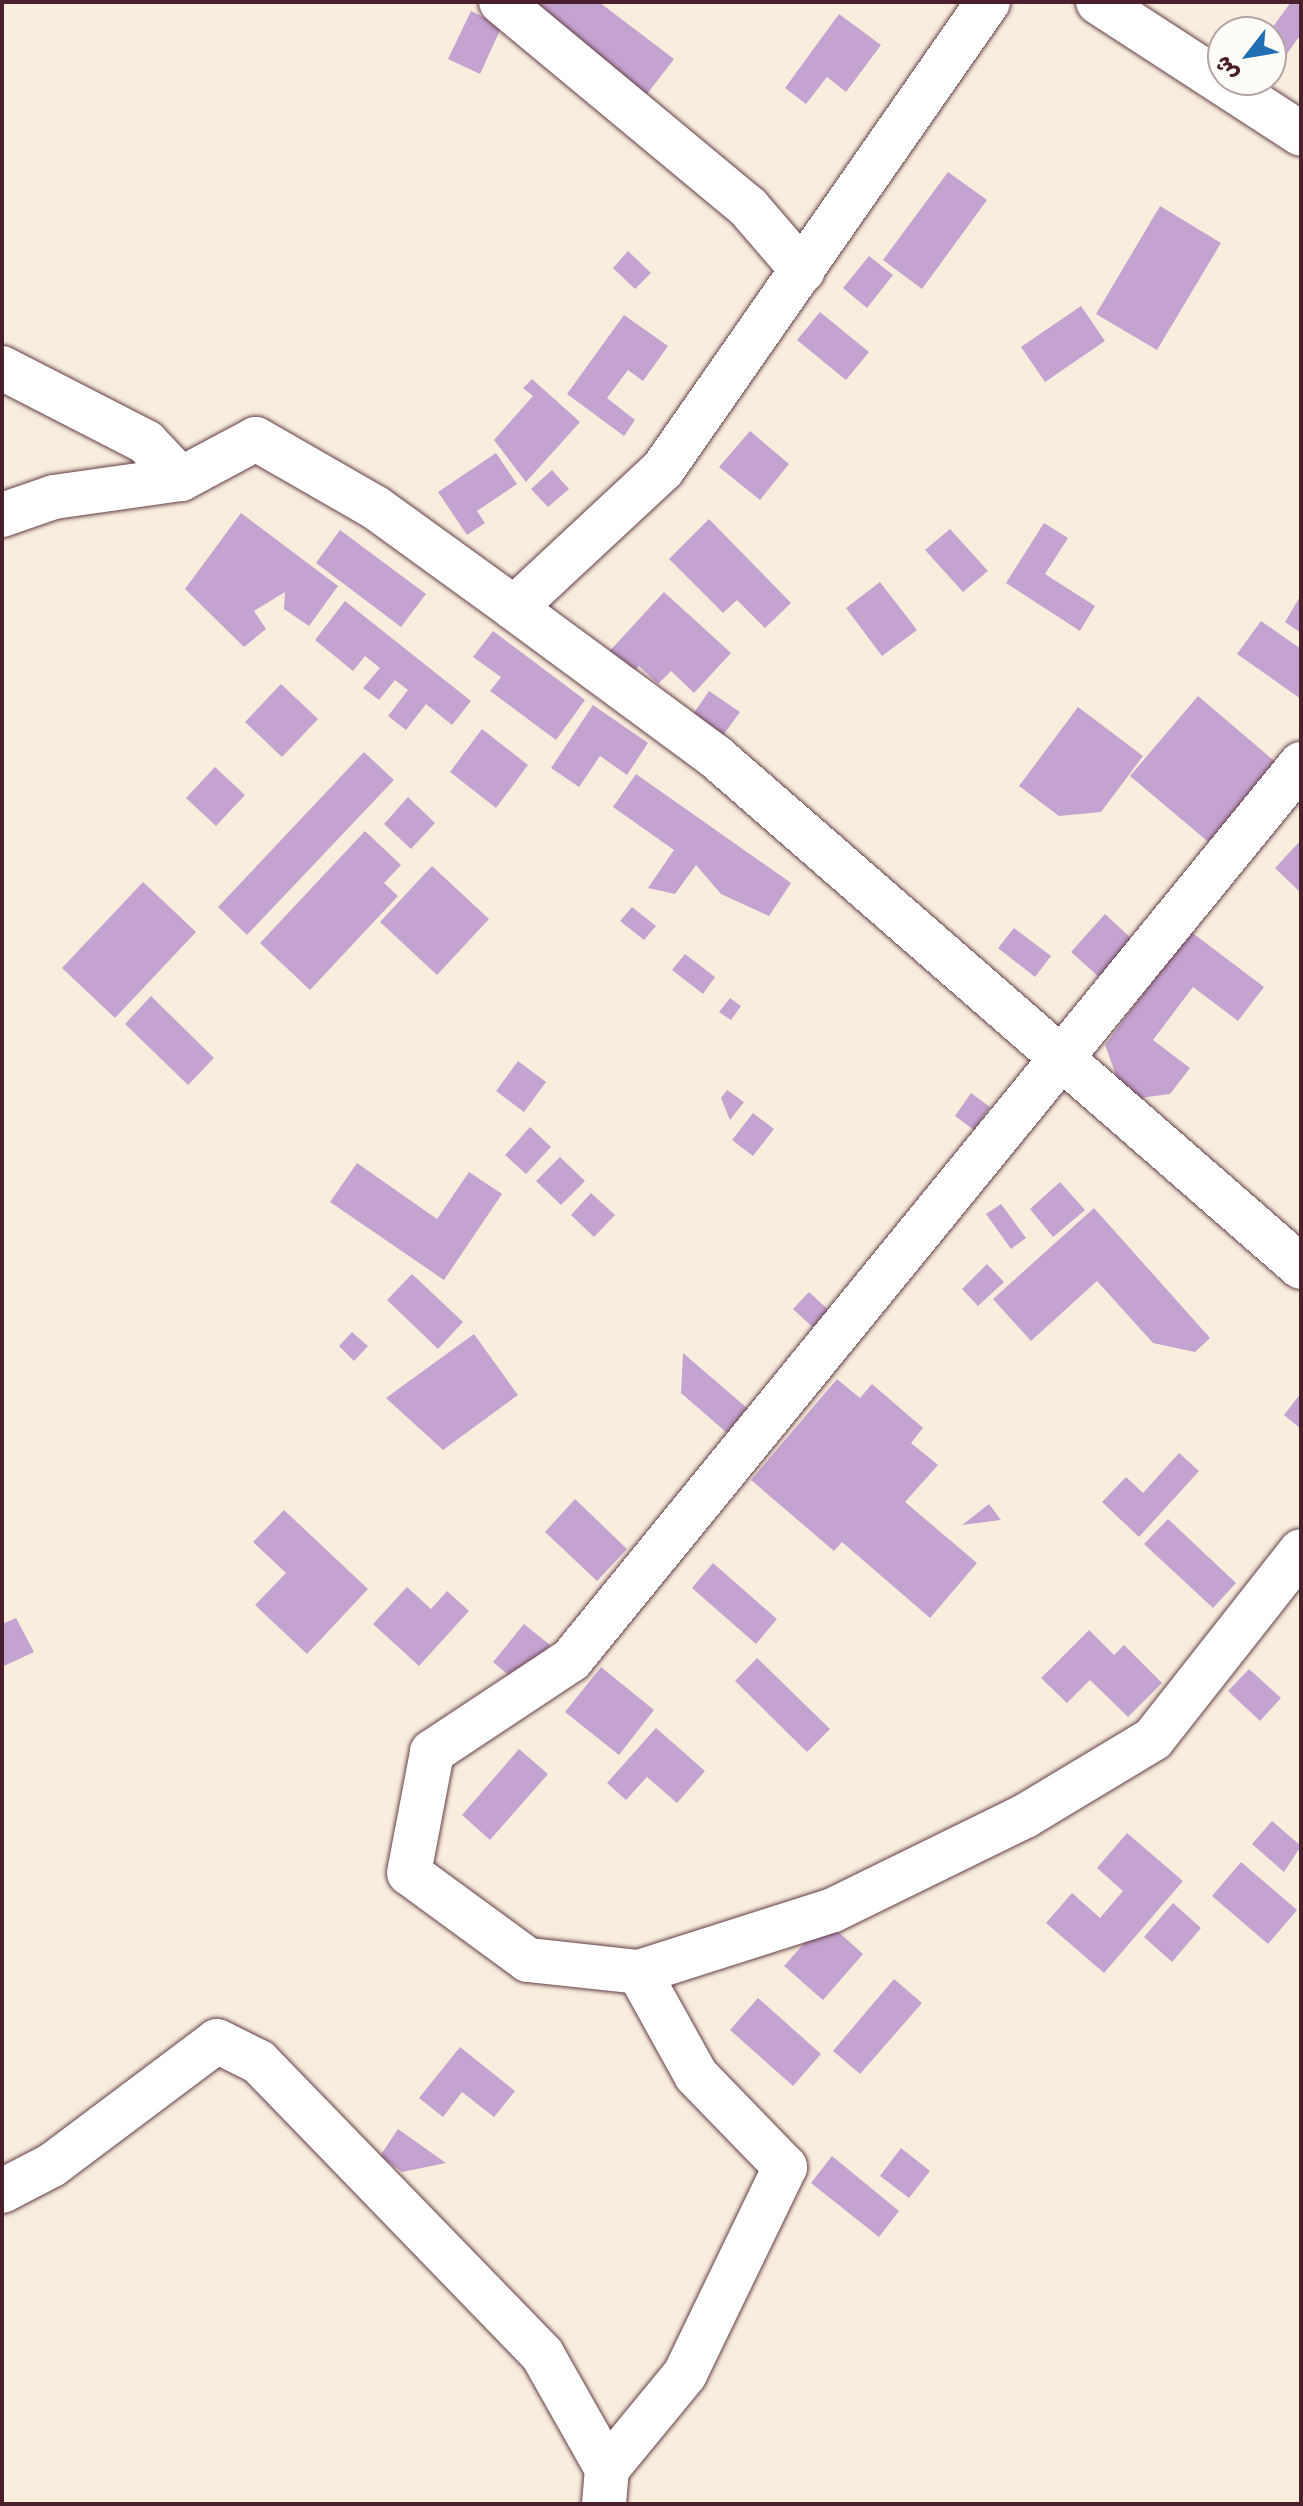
<!DOCTYPE html>
<meta charset="utf-8">
<style>
body{margin:0}
#map{position:relative;width:1303px;height:2506px;overflow:hidden;background:#f9eede;font-family:"Indie Flower","Playpen Sans Arabic",sans-serif}
div>[style]{position:absolute}
.building>*{inset:0;background:#c5a3d1}
.roads{filter:drop-shadow(0 0 2px #643e46) drop-shadow(0 0 2px #643e46)}
.street>*{height:44px;margin:-22px;padding:0 22px;transform-origin:22px;border-radius:22px;background:#fff}
span{translate:-50% -50%;white-space:nowrap;text-align:center;line-height:1.15;-webkit-text-stroke:7px #fdfcf7;paint-order:stroke}
.frame{position:absolute;inset:0;border:4px solid #4a1f2b;pointer-events:none}
.north{position:absolute;left:1207px;top:16px;width:80px;height:80px;box-sizing:border-box;background:#fdfcf7;border:2px solid #b5a4a5;border-radius:50%;rotate:239deg;font-size:22px;font-weight:700;line-height:32px;text-align:center;color:#4a1f2b}
.north::after{content:'';display:block;margin:auto;width:28px;height:36px;background:#1f6fb2;clip-path:polygon(50% 0,100% 100%,50% 72%,0 100%)}
</style>
<div id="map">
<div class="building">
<i style="clip-path:polygon(518px 2px,599px 2px,674px 59px,644px 98px)"></i>
<i style="clip-path:polygon(1291px 2px,1301px 2px,1301px 34px,1271px 76px,1269px 32px)"></i>
<i style="clip-path:polygon(471px 11px,502px 26px,480px 74px,448px 59px)"></i>
<i style="clip-path:polygon(839px 14px,881px 45px,846px 92px,827px 77px,806px 104px,785px 88px)"></i>
<i style="clip-path:polygon(948px 172px,987px 200px,922px 289px,883px 260px)"></i>
<i style="clip-path:polygon(1160px 206px,1221px 243px,1157px 350px,1096px 314px)"></i>
<i style="clip-path:polygon(628px 251px,651px 273px,635px 289px,613px 268px)"></i>
<i style="clip-path:polygon(869px 256px,893px 275px,867px 308px,843px 288px)"></i>
<i style="clip-path:polygon(1081px 306px,1105px 341px,1045px 382px,1021px 347px)"></i>
<i style="clip-path:polygon(820px 312px,869px 352px,846px 380px,797px 340px)"></i>
<i style="clip-path:polygon(624px 315px,668px 346px,643px 381px,628px 370px,607px 398px,635px 420px,624px 436px,567px 394px)"></i>
<i style="clip-path:polygon(532px 379px,580px 422px,526px 482px,494px 440px,533px 396px,523px 388px)"></i>
<i style="clip-path:polygon(750px 431px,789px 464px,760px 500px,719px 467px)"></i>
<i style="clip-path:polygon(496px 453px,517px 484px,477px 511px,485px 523px,467px 535px,438px 492px)"></i>
<i style="clip-path:polygon(552px 470px,569px 489px,548px 507px,531px 489px)"></i>
<i style="clip-path:polygon(241px 513px,338px 586px,309px 626px,284px 609px,285px 592px,254px 611px,266px 629px,244px 647px,185px 589px)"></i>
<i style="clip-path:polygon(709px 519px,791px 603px,765px 628px,737px 600px,723px 613px,669px 559px)"></i>
<i style="clip-path:polygon(1044px 523px,1068px 538px,1045px 574px,1095px 606px,1080px 631px,1006px 583px)"></i>
<i style="clip-path:polygon(950px 529px,988px 571px,963px 592px,925px 550px)"></i>
<i style="clip-path:polygon(340px 530px,426px 594px,401px 627px,316px 563px)"></i>
<i style="clip-path:polygon(880px 582px,917px 630px,882px 656px,846px 608px)"></i>
<i style="clip-path:polygon(664px 592px,731px 653px,694px 693px,671px 671px,658px 684px,639px 666px,629px 678px,605px 656px)"></i>
<i style="clip-path:polygon(1301px 595px,1301px 633px,1285px 622px)"></i>
<i style="clip-path:polygon(345px 601px,471px 701px,452px 725px,426px 704px,406px 730px,388px 716px,408px 690px,395px 680px,379px 700px,363px 688px,380px 668px,365px 656px,353px 671px,315px 640px)"></i>
<i style="clip-path:polygon(1261px 621px,1301px 649px,1301px 699px,1237px 654px)"></i>
<i style="clip-path:polygon(493px 631px,585px 700px,556px 740px,490px 691px,501px 677px,473px 657px)"></i>
<i style="clip-path:polygon(281px 684px,318px 719px,282px 757px,245px 722px)"></i>
<i style="clip-path:polygon(709px 691px,740px 712px,719px 741px,689px 720px)"></i>
<i style="clip-path:polygon(1198px 696px,1279px 765px,1212px 845px,1130px 776px)"></i>
<i style="clip-path:polygon(593px 705px,648px 743px,627px 775px,600px 756px,579px 787px,551px 768px)"></i>
<i style="clip-path:polygon(1078px 707px,1143px 756px,1101px 812px,1059px 816px,1019px 786px)"></i>
<i style="clip-path:polygon(482px 729px,528px 765px,496px 808px,450px 772px)"></i>
<i style="clip-path:polygon(364px 752px,394px 780px,247px 935px,218px 907px)"></i>
<i style="clip-path:polygon(215px 767px,245px 795px,216px 826px,186px 798px)"></i>
<i style="clip-path:polygon(636px 774px,791px 883px,769px 916px,721px 894px,696px 865px,675px 894px,648px 888px,674px 850px,613px 807px)"></i>
<i style="clip-path:polygon(408px 797px,435px 823px,411px 849px,384px 824px)"></i>
<i style="clip-path:polygon(365px 831px,401px 865px,384px 883px,398px 896px,310px 990px,260px 943px)"></i>
<i style="clip-path:polygon(1301px 840px,1301px 893px,1275px 868px)"></i>
<i style="clip-path:polygon(432px 866px,489px 919px,437px 975px,380px 922px)"></i>
<i style="clip-path:polygon(143px 882px,196px 932px,115px 1018px,62px 968px)"></i>
<i style="clip-path:polygon(632px 907px,656px 926px,644px 940px,620px 921px)"></i>
<i style="clip-path:polygon(1105px 914px,1132px 939px,1099px 977px,1071px 952px)"></i>
<i style="clip-path:polygon(1014px 928px,1051px 956px,1035px 977px,998px 948px)"></i>
<i style="clip-path:polygon(1190px 931px,1264px 987px,1238px 1021px,1193px 987px,1153px 1040px,1190px 1068px,1170px 1094px,1125px 1100px,1105px 1045px)"></i>
<i style="clip-path:polygon(685px 954px,715px 977px,703px 994px,672px 970px)"></i>
<i style="clip-path:polygon(151px 996px,214px 1058px,188px 1085px,125px 1024px)"></i>
<i style="clip-path:polygon(730px 998px,741px 1006px,731px 1020px,719px 1012px)"></i>
<i style="clip-path:polygon(518px 1061px,546px 1082px,524px 1112px,496px 1091px)"></i>
<i style="clip-path:polygon(727px 1090px,744px 1102px,730px 1120px,721px 1098px)"></i>
<i style="clip-path:polygon(971px 1093px,990px 1107px,974px 1130px,955px 1116px)"></i>
<i style="clip-path:polygon(753px 1113px,774px 1129px,753px 1156px,732px 1140px)"></i>
<i style="clip-path:polygon(530px 1127px,551px 1147px,526px 1174px,505px 1155px)"></i>
<i style="clip-path:polygon(560px 1157px,585px 1181px,561px 1205px,536px 1181px)"></i>
<i style="clip-path:polygon(357px 1163px,437px 1219px,469px 1172px,502px 1194px,444px 1280px,330px 1202px)"></i>
<i style="clip-path:polygon(1060px 1182px,1085px 1210px,1053px 1237px,1030px 1209px)"></i>
<i style="clip-path:polygon(591px 1193px,615px 1215px,594px 1237px,571px 1215px)"></i>
<i style="clip-path:polygon(1001px 1204px,1026px 1238px,1011px 1249px,986px 1214px)"></i>
<i style="clip-path:polygon(1094px 1208px,1210px 1338px,1195px 1352px,1153px 1343px,1097px 1281px,1031px 1341px,993px 1299px)"></i>
<i style="clip-path:polygon(987px 1264px,1004px 1282px,978px 1306px,962px 1289px)"></i>
<i style="clip-path:polygon(412px 1274px,463px 1322px,438px 1349px,387px 1300px)"></i>
<i style="clip-path:polygon(809px 1292px,834px 1315px,819px 1333px,793px 1309px)"></i>
<i style="clip-path:polygon(352px 1332px,368px 1346px,354px 1361px,339px 1346px)"></i>
<i style="clip-path:polygon(474px 1334px,518px 1395px,443px 1450px,386px 1398px)"></i>
<i style="clip-path:polygon(683px 1353px,747px 1408px,727px 1433px,681px 1393px)"></i>
<i style="clip-path:polygon(837px 1379px,860px 1398px,872px 1384px,923px 1428px,911px 1443px,938px 1465px,905px 1502px,977px 1563px,930px 1618px,842px 1542px,834px 1551px,751px 1480px)"></i>
<i style="clip-path:polygon(1301px 1393px,1301px 1429px,1284px 1415px)"></i>
<i style="clip-path:polygon(1179px 1453px,1199px 1471px,1139px 1537px,1102px 1502px,1126px 1477px,1143px 1493px)"></i>
<i style="clip-path:polygon(575px 1499px,627px 1549px,597px 1581px,545px 1532px)"></i>
<i style="clip-path:polygon(989px 1504px,1001px 1520px,962px 1525px)"></i>
<i style="clip-path:polygon(284px 1510px,368px 1589px,307px 1654px,255px 1605px,286px 1573px,253px 1542px)"></i>
<i style="clip-path:polygon(1168px 1519px,1236px 1583px,1213px 1608px,1144px 1544px)"></i>
<i style="clip-path:polygon(713px 1563px,777px 1619px,756px 1644px,692px 1588px)"></i>
<i style="clip-path:polygon(407px 1587px,431px 1609px,447px 1591px,469px 1611px,419px 1666px,373px 1624px)"></i>
<i style="clip-path:polygon(16px 1618px,34px 1652px,2px 1667px,2px 1624px)"></i>
<i style="clip-path:polygon(524px 1624px,550px 1645px,518px 1683px,493px 1662px)"></i>
<i style="clip-path:polygon(1089px 1630px,1114px 1655px,1124px 1645px,1162px 1683px,1128px 1717px,1090px 1680px,1067px 1703px,1041px 1678px)"></i>
<i style="clip-path:polygon(757px 1658px,830px 1729px,807px 1752px,735px 1681px)"></i>
<i style="clip-path:polygon(601px 1667px,654px 1710px,619px 1755px,565px 1712px)"></i>
<i style="clip-path:polygon(1249px 1669px,1281px 1698px,1260px 1721px,1228px 1691px)"></i>
<i style="clip-path:polygon(656px 1728px,705px 1771px,677px 1803px,647px 1777px,626px 1800px,607px 1783px)"></i>
<i style="clip-path:polygon(519px 1749px,548px 1774px,490px 1840px,462px 1815px)"></i>
<i style="clip-path:polygon(1272px 1821px,1301px 1846px,1284px 1872px,1252px 1844px)"></i>
<i style="clip-path:polygon(1127px 1833px,1183px 1881px,1104px 1973px,1046px 1923px,1072px 1893px,1100px 1918px,1123px 1891px,1097px 1868px)"></i>
<i style="clip-path:polygon(1241px 1862px,1297px 1910px,1268px 1944px,1212px 1896px)"></i>
<i style="clip-path:polygon(1173px 1903px,1201px 1928px,1172px 1962px,1144px 1937px)"></i>
<i style="clip-path:polygon(825px 1920px,863px 1954px,823px 2000px,784px 1966px)"></i>
<i style="clip-path:polygon(894px 1979px,922px 2003px,860px 2074px,833px 2051px)"></i>
<i style="clip-path:polygon(758px 1998px,821px 2054px,793px 2086px,730px 2030px)"></i>
<i style="clip-path:polygon(460px 2047px,515px 2091px,494px 2117px,462px 2092px,443px 2117px,419px 2098px)"></i>
<i style="clip-path:polygon(398px 2129px,446px 2163px,402px 2172px,380px 2156px)"></i>
<i style="clip-path:polygon(901px 2148px,930px 2171px,909px 2198px,880px 2176px)"></i>
<i style="clip-path:polygon(832px 2156px,899px 2211px,879px 2237px,811px 2183px)"></i>
</div>
<div class="roads">
<div class="street">
<i style="left:501px;top:2px;width:321px;rotate:39.7deg"></i>
<i style="left:748px;top:207px;width:84px;rotate:49.3deg"></i>
<i style="left:1098px;top:2px;width:242px;rotate:33deg"></i>
<i style="left:2px;top:368px;width:162px;rotate:27.2deg"></i>
<i style="left:146px;top:442px;width:51px;rotate:46.6deg"></i>
<i style="left:2px;top:515px;width:55px;rotate:-19.1deg"></i>
<i style="left:54px;top:497px;width:128px;rotate:-8.1deg"></i>
<i style="left:181px;top:479px;width:85px;rotate:-28.1deg"></i>
<i style="left:256px;top:439px;width:138px;rotate:29.9deg"></i>
<i style="left:376px;top:508px;width:170px;rotate:35.9deg"></i>
<i style="left:514px;top:608px;width:204px;rotate:-43deg"></i>
<i style="left:663px;top:469px;width:569px;rotate:-55.16deg"></i>
<i style="left:514px;top:608px;width:251px;rotate:36.4deg"></i>
<i style="left:716px;top:757px;width:776px;rotate:41.08deg"></i>
<i style="left:639px;top:1972px;width:112px;rotate:-173.8deg"></i>
<i style="left:528px;top:1960px;width:147px;rotate:-143.8deg"></i>
<i style="left:409px;top:1873px;width:123px;rotate:-79.2deg"></i>
<i style="left:432px;top:1752px;width:167px;rotate:-33.5deg"></i>
<i style="left:571px;top:1660px;width:1156px;rotate:-50.83deg"></i>
<i style="left:2px;top:2191px;width:56px;rotate:-27.5deg"></i>
<i style="left:52px;top:2165px;width:206px;rotate:-36.9deg"></i>
<i style="left:217px;top:2041px;width:47px;rotate:26.6deg"></i>
<i style="left:259px;top:2062px;width:407px;rotate:45.9deg"></i>
<i style="left:542px;top:2354px;width:132px;rotate:60.5deg"></i>
<i style="left:607px;top:2469px;width:35px;rotate:95deg"></i>
<i style="left:607px;top:2469px;width:123px;rotate:-50.6deg"></i>
<i style="left:685px;top:2374px;width:230px;rotate:-64.2deg"></i>
<i style="left:785px;top:2167px;width:128px;rotate:-134.1deg"></i>
<i style="left:696px;top:2075px;width:118px;rotate:-119deg"></i>
<i style="left:639px;top:1972px;width:204px;rotate:-17.7deg"></i>
<i style="left:833px;top:1910px;width:214px;rotate:-26.1deg"></i>
<i style="left:1025px;top:1816px;width:149px;rotate:-31deg"></i>
<i style="left:1153px;top:1739px;width:239px;rotate:-51.8deg"></i>
</div>
</div>
<div class="frame"></div>
<div class="north">ش</div>
</div>
